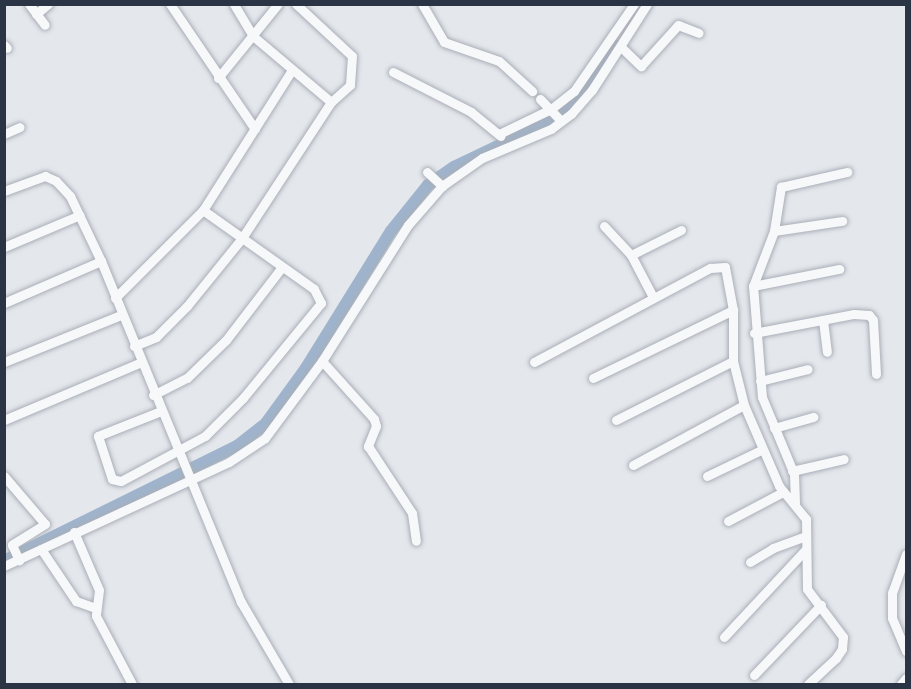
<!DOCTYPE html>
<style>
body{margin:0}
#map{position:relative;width:911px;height:689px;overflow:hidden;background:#e4e7ec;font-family:"Golos Text",sans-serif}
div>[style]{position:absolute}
.canal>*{height:12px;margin:-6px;padding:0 6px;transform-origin:6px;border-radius:6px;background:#9fb4cc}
.roads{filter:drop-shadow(0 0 2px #a9aeb7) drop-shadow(0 0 2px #a9aeb7)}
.minor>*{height:9px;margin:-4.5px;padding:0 4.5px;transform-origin:4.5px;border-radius:4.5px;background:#f7f8fa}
span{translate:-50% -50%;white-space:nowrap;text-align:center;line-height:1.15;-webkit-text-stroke:6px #f4f6f9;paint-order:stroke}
.frame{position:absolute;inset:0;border:6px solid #2b3445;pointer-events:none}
</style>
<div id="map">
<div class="canal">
<i style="left:4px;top:561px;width:260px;rotate:-26.3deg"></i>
<i style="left:237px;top:446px;width:37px;rotate:-38deg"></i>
<i style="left:266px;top:423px;width:68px;rotate:-54deg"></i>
<i style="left:306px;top:368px;width:161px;rotate:-58.2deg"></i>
<i style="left:391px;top:231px;width:59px;rotate:-51.2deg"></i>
<i style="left:428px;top:185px;width:32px;rotate:-35deg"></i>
<i style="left:454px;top:167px;width:102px;rotate:-25.6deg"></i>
<i style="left:546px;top:123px;width:34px;rotate:-34deg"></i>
<i style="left:574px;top:104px;width:72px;rotate:-54.1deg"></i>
</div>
<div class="roads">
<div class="minor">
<i style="left:29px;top:4px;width:26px;rotate:53deg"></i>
<i style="left:170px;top:4px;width:151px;rotate:55.8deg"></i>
<i style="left:296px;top:4px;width:76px;rotate:42.9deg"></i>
<i style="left:352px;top:56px;width:29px;rotate:94deg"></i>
<i style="left:350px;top:85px;width:25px;rotate:138deg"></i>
<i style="left:422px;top:4px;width:44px;rotate:59.9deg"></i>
<i style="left:444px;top:42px;width:58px;rotate:19.1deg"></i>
<i style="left:499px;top:61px;width:45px;rotate:42.3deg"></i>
<i style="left:36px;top:14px;width:16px;rotate:-40deg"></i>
<i style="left:4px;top:45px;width:4px;rotate:45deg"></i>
<i style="left:621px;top:47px;width:28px;rotate:44deg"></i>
<i style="left:641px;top:66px;width:55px;rotate:-47.9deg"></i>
<i style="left:678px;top:25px;width:22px;rotate:21deg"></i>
<i style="left:393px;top:72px;width:88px;rotate:27.1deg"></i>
<i style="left:471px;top:112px;width:38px;rotate:39deg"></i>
<i style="left:218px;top:78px;width:95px;rotate:-51deg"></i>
<i style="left:540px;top:99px;width:30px;rotate:46deg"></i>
<i style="left:4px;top:134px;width:17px;rotate:-24deg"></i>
<i style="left:499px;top:134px;width:58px;rotate:-25.7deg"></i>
<i style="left:551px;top:109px;width:29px;rotate:-38deg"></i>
<i style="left:574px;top:91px;width:106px;rotate:-55.4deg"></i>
<i style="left:427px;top:172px;width:21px;rotate:43deg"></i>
<i style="left:4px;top:191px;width:44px;rotate:-20.1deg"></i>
<i style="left:45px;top:176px;width:12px;rotate:24deg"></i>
<i style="left:56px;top:181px;width:21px;rotate:47deg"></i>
<i style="left:70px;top:196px;width:72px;rotate:64.5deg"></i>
<i style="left:101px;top:261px;width:369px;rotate:67.7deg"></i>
<i style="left:241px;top:602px;width:95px;rotate:59.7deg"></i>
<i style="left:604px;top:226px;width:40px;rotate:47deg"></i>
<i style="left:631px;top:255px;width:47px;rotate:62.4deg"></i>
<i style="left:774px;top:231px;width:69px;rotate:-8.4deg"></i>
<i style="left:4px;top:247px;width:82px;rotate:-22.8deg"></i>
<i style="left:631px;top:255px;width:56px;rotate:-26.6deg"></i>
<i style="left:753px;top:286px;width:88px;rotate:-11.2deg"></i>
<i style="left:115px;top:298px;width:124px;rotate:-45deg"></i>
<i style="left:203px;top:210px;width:166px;rotate:-57.6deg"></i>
<i style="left:4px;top:303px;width:106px;rotate:-23.4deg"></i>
<i style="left:823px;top:320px;width:32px;rotate:83deg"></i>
<i style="left:754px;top:333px;width:102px;rotate:-10.8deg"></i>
<i style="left:854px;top:314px;width:15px;rotate:4deg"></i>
<i style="left:869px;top:315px;width:6px;rotate:51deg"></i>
<i style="left:873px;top:320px;width:54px;rotate:86.8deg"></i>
<i style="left:134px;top:346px;width:24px;rotate:-22deg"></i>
<i style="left:156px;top:337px;width:44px;rotate:-45deg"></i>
<i style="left:187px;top:306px;width:87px;rotate:-51deg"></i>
<i style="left:242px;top:238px;width:163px;rotate:-56.8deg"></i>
<i style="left:331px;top:102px;width:102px;rotate:-139.8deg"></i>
<i style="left:253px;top:36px;width:37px;rotate:-121deg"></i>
<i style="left:322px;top:361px;width:78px;rotate:48.1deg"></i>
<i style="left:374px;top:419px;width:7px;rotate:74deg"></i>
<i style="left:376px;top:426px;width:22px;rotate:112deg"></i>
<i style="left:368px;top:446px;width:80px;rotate:56.7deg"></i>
<i style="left:412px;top:513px;width:28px;rotate:82deg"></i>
<i style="left:4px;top:362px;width:126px;rotate:-21.9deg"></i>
<i style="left:534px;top:362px;width:200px;rotate:-28.1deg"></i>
<i style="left:710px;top:268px;width:15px;rotate:-4deg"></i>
<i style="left:725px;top:267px;width:44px;rotate:79.5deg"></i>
<i style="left:733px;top:310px;width:51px;rotate:90deg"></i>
<i style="left:733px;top:361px;width:45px;rotate:76deg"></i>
<i style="left:744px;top:405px;width:88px;rotate:66.6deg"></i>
<i style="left:779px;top:486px;width:43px;rotate:50.7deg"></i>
<i style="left:806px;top:519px;width:70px;rotate:89.2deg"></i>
<i style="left:807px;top:589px;width:60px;rotate:53.1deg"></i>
<i style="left:843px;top:637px;width:12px;rotate:95deg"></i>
<i style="left:842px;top:649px;width:11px;rotate:124deg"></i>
<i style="left:836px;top:658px;width:38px;rotate:137deg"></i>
<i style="left:593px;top:378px;width:156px;rotate:-25.9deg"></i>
<i style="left:760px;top:381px;width:49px;rotate:-14deg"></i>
<i style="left:153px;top:395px;width:38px;rotate:-27deg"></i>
<i style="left:187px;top:378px;width:54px;rotate:-44.3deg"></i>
<i style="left:226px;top:340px;width:92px;rotate:-52.5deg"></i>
<i style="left:161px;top:411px;width:68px;rotate:158.4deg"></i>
<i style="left:98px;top:436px;width:45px;rotate:72deg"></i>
<i style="left:112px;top:479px;width:9px;rotate:13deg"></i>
<i style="left:121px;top:481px;width:95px;rotate:-28.2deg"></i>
<i style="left:205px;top:436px;width:54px;rotate:-45deg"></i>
<i style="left:243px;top:398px;width:123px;rotate:-50.6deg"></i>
<i style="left:321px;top:303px;width:16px;rotate:-117deg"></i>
<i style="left:314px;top:289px;width:136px;rotate:-144.6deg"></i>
<i style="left:4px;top:420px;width:149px;rotate:-22.9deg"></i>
<i style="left:616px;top:420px;width:131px;rotate:-26.8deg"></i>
<i style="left:774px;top:428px;width:41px;rotate:-15.8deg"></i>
<i style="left:633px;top:465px;width:126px;rotate:-28.4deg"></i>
<i style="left:792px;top:471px;width:53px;rotate:-13deg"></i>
<i style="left:4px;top:476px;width:63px;rotate:49.5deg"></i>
<i style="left:45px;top:524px;width:39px;rotate:148deg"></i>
<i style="left:12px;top:545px;width:17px;rotate:65deg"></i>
<i style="left:707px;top:476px;width:60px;rotate:-25.7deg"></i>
<i style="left:795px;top:503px;width:29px;rotate:-92deg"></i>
<i style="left:794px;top:474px;width:83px;rotate:-112.6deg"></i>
<i style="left:762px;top:397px;width:111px;rotate:-94.6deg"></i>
<i style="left:753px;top:286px;width:59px;rotate:-69.1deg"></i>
<i style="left:774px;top:231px;width:45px;rotate:-81deg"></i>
<i style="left:781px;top:187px;width:68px;rotate:-12.8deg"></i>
<i style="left:728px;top:521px;width:62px;rotate:-27.8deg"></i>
<i style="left:74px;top:532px;width:63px;rotate:66.7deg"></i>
<i style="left:99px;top:590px;width:26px;rotate:97deg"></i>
<i style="left:96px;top:616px;width:77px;rotate:62.1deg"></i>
<i style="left:41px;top:549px;width:63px;rotate:56.1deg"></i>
<i style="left:76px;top:601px;width:20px;rotate:20deg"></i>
<i style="left:906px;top:554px;width:41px;rotate:109.7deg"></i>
<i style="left:892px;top:593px;width:25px;rotate:90deg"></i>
<i style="left:892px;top:618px;width:36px;rotate:67deg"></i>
<i style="left:750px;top:562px;width:27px;rotate:-31deg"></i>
<i style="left:773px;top:548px;width:35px;rotate:-20deg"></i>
<i style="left:4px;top:566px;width:248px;rotate:-24.8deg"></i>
<i style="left:229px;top:462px;width:43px;rotate:-33.7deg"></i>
<i style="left:265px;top:438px;width:96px;rotate:-53.5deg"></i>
<i style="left:322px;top:361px;width:161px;rotate:-57.7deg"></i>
<i style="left:408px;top:225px;width:52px;rotate:-48.9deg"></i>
<i style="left:442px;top:186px;width:49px;rotate:-35deg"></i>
<i style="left:482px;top:158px;width:75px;rotate:-22.8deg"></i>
<i style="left:551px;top:129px;width:25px;rotate:-37deg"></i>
<i style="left:571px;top:114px;width:32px;rotate:-49deg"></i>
<i style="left:592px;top:90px;width:102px;rotate:-57.4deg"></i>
<i style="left:724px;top:637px;width:120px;rotate:-47deg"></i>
<i style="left:754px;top:675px;width:97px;rotate:-46.3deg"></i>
<i style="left:901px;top:684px;width:8px;rotate:-50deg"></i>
</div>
</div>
<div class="frame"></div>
</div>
